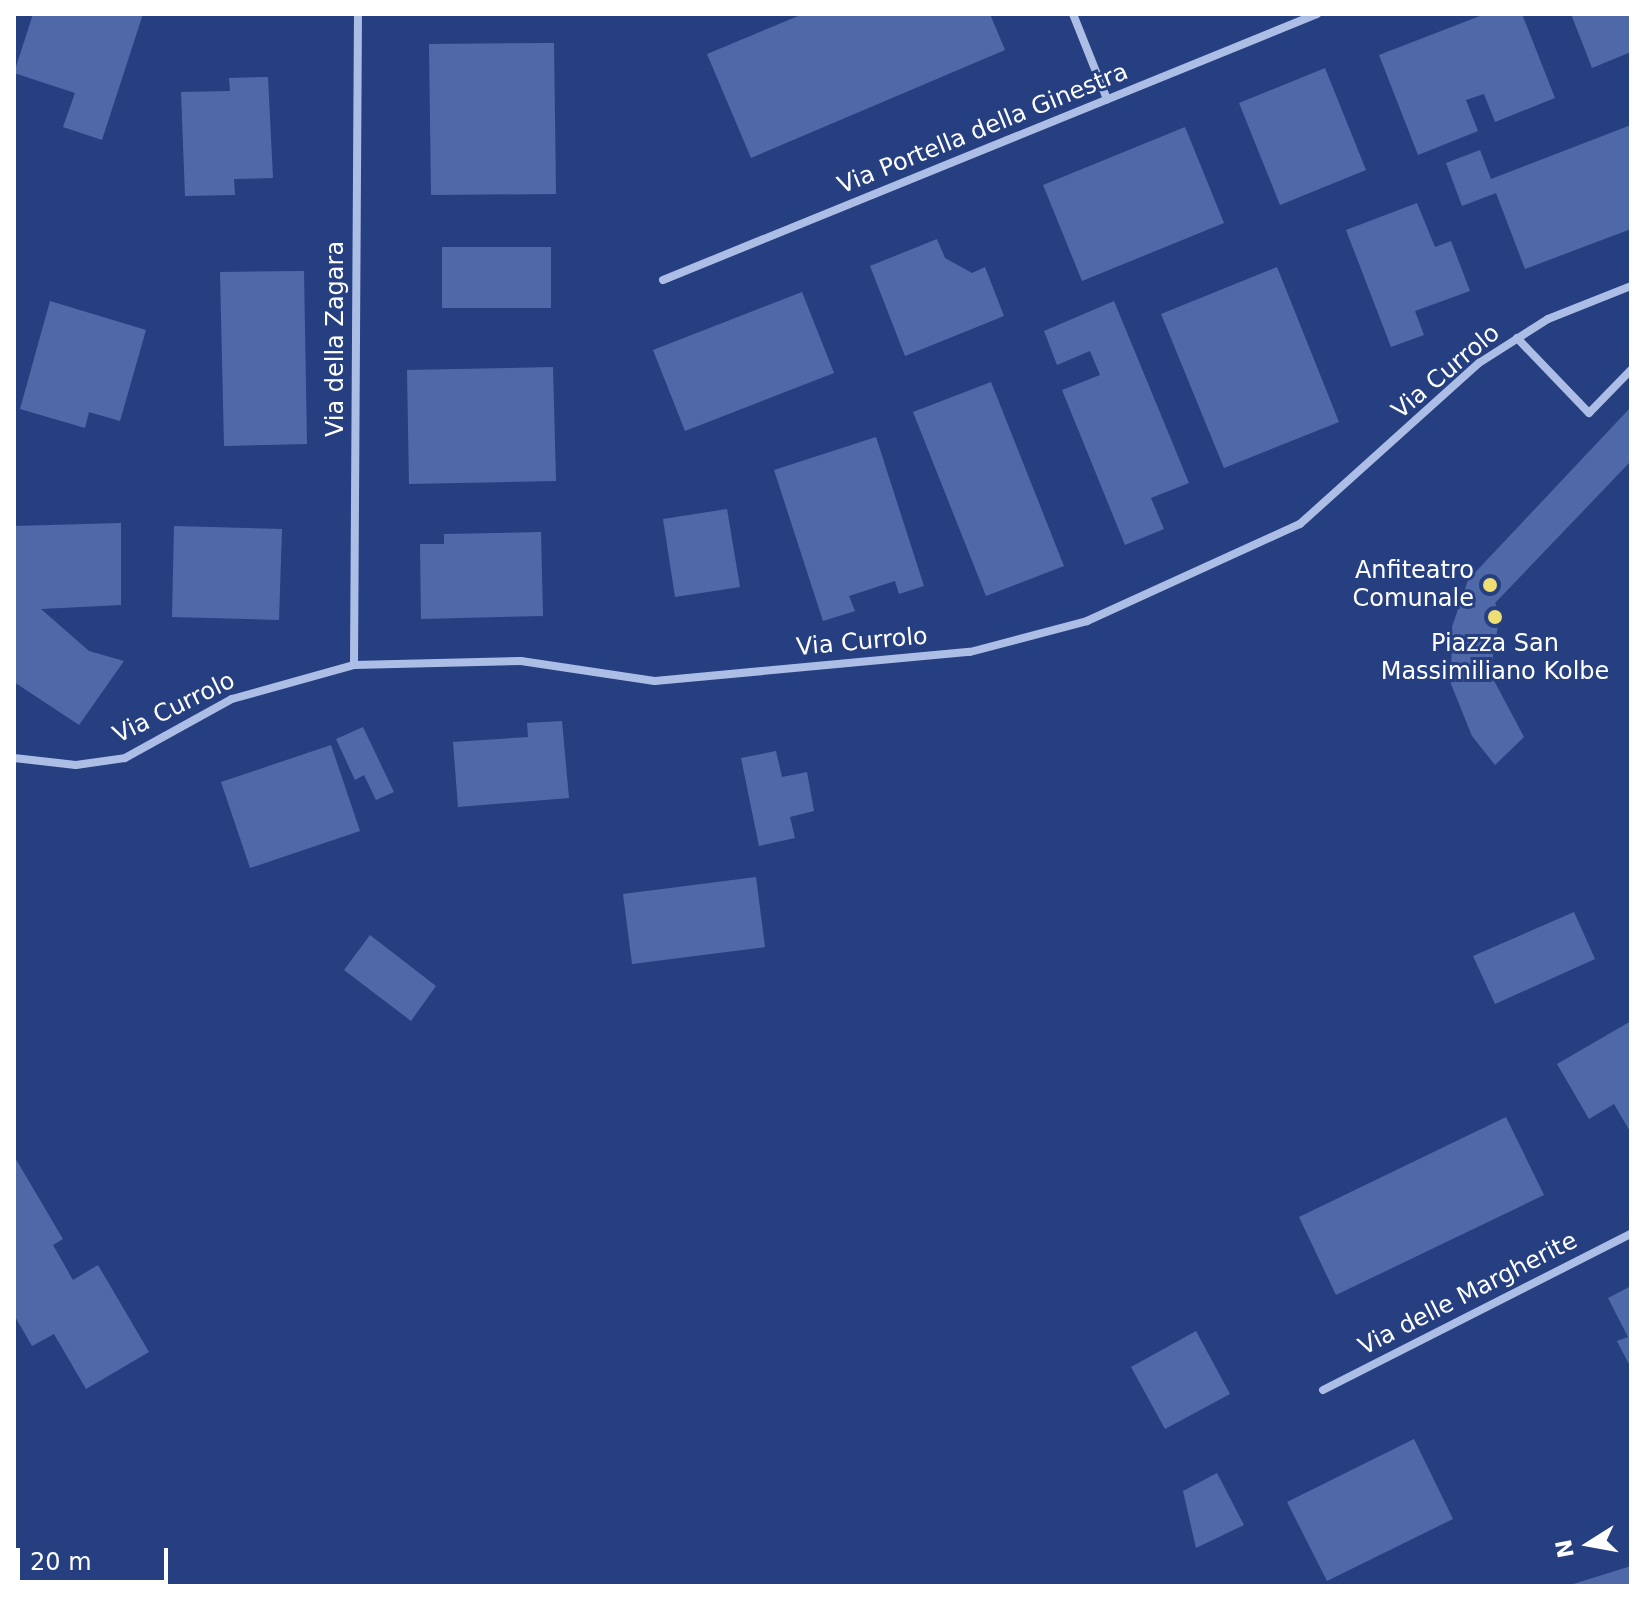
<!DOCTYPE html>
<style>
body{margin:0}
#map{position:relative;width:1645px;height:1600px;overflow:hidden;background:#263f80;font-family:"DejaVu Sans",sans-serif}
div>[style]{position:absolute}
.building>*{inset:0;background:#4f69a8}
.street>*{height:8px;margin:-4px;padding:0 4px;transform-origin:4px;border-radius:4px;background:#adbee6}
.dots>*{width:22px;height:22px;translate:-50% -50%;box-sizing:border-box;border:4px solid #263f80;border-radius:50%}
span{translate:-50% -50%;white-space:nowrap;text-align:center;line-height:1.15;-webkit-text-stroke:6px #263f80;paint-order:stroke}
.street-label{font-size:24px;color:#fff}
.poi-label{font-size:24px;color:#fff}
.right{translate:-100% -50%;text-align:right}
.frame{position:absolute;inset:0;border:16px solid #fff;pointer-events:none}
.north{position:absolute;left:1549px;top:1504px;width:80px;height:80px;-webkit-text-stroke:6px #263f80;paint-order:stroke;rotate:259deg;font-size:22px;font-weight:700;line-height:32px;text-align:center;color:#fff}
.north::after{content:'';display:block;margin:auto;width:28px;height:36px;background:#fff;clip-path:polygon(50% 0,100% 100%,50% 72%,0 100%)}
.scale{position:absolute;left:16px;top:1548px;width:152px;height:36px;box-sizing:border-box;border:4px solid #fff;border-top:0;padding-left:10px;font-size:24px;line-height:28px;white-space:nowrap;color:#fff;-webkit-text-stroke:6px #263f80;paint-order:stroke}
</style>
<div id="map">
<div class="building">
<i style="clip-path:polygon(33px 14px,143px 14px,102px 140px,63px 127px,75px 93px,14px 73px)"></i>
<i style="clip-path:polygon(803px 14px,990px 14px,1005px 50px,751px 158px,707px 54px)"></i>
<i style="clip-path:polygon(1485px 14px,1522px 14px,1555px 98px,1495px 122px,1484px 94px,1466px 100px,1478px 131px,1418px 155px,1379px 55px)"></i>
<i style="clip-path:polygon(1571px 14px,1631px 14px,1631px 52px,1592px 68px)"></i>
<i style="clip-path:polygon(554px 43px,556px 194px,431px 195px,429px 44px)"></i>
<i style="clip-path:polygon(1325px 68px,1366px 170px,1280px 205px,1239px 103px)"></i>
<i style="clip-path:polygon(268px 77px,273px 178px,234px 179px,235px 195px,185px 196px,181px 92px,230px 91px,229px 78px)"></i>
<i style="clip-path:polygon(1631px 125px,1631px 229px,1525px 269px,1496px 193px,1462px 206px,1446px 163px,1480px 150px,1491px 179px)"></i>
<i style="clip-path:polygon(1185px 127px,1224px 223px,1082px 281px,1043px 185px)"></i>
<i style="clip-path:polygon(1417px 203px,1435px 247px,1451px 241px,1470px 291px,1415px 311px,1424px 335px,1391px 347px,1346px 230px)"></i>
<i style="clip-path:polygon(937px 239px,945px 258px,972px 273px,985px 267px,1004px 316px,905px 356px,870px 266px)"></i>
<i style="clip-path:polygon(442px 247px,551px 247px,551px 308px,442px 308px)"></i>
<i style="clip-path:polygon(1277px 267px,1339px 422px,1224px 468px,1161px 314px)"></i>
<i style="clip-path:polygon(304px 271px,307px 444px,224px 446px,220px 272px)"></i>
<i style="clip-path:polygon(802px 292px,834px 373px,685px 431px,653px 350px)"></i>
<i style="clip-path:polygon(50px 301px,146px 330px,120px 421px,89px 412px,85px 428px,20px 409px)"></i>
<i style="clip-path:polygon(1114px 301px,1189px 483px,1151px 498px,1164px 529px,1125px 545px,1062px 390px,1100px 375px,1090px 351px,1057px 365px,1044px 331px)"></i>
<i style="clip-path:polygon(553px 367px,556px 481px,409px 484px,407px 370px)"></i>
<i style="clip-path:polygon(991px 382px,1064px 566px,986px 596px,913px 412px)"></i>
<i style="clip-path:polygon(1631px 407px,1631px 461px,1495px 603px,1500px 614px,1490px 673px,1524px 737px,1495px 765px,1472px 736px,1451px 684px,1452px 627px,1468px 580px)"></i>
<i style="clip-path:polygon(876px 437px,924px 586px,899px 594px,895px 581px,849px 596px,855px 611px,823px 621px,774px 470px)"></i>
<i style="clip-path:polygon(727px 509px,740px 587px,675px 597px,663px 519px)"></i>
<i style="clip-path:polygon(121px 523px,121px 605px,41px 609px,89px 651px,124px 661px,79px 725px,14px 682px,14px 526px)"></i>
<i style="clip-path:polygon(174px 526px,282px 529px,279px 620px,172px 617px)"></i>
<i style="clip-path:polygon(541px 532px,543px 616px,421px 619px,420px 544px,444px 544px,444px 534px)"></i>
<i style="clip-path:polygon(562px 721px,569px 798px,458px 807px,453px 742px,528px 737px,527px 723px)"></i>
<i style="clip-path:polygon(363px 727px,394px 792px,376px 800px,364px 775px,355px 780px,336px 739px)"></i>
<i style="clip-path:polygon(331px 745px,360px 831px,250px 868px,221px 782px)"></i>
<i style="clip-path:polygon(776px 751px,782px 777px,807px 772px,814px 811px,790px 817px,795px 838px,759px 846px,741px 758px)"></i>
<i style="clip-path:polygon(756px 877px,765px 947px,632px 964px,623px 894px)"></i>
<i style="clip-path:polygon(1574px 912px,1595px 959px,1495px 1004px,1473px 956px)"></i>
<i style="clip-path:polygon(370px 935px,436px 986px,411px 1021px,344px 970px)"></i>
<i style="clip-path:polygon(1631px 1021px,1631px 1133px,1614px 1104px,1589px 1119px,1557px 1064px)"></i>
<i style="clip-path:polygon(1506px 1117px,1544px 1195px,1336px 1295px,1299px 1217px)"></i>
<i style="clip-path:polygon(14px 1156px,63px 1239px,53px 1245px,73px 1280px,98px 1265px,149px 1352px,86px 1389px,54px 1334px,32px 1346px,14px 1315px)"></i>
<i style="clip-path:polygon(1631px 1286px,1631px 1368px,1617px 1341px,1628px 1337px,1608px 1298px)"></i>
<i style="clip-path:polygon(1196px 1331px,1230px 1394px,1165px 1429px,1131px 1367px)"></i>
<i style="clip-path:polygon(1414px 1439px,1453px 1519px,1327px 1581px,1287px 1502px)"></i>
<i style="clip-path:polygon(1217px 1473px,1244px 1525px,1196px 1548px,1183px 1491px)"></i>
<i style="clip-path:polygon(1631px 1566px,1631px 1586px,1570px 1586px,1570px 1585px)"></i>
</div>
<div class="street">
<i style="left:1073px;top:14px;width:92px;rotate:68.2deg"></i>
<i style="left:663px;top:280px;width:706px;rotate:-22.13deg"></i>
<i style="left:1517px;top:338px;width:104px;rotate:46.2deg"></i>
<i style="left:1589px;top:413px;width:60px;rotate:-45.7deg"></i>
<i style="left:354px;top:665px;width:651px;rotate:-89.65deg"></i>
<i style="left:14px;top:758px;width:62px;rotate:6.4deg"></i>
<i style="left:76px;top:765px;width:49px;rotate:-8.1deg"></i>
<i style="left:125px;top:758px;width:122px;rotate:-28.9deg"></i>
<i style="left:232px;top:699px;width:127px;rotate:-15.6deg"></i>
<i style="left:354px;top:665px;width:167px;rotate:-1.4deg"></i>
<i style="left:521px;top:661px;width:135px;rotate:8.5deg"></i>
<i style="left:655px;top:681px;width:316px;rotate:-5.3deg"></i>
<i style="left:970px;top:652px;width:121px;rotate:-14.8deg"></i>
<i style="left:1087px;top:621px;width:234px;rotate:-24.5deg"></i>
<i style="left:1300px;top:524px;width:241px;rotate:-42deg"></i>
<i style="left:1479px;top:363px;width:82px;rotate:-32.5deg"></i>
<i style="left:1548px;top:319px;width:89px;rotate:-21.7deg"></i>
<i style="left:1323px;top:1390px;width:345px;rotate:-26.9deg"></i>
</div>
<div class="dots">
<i style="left:1490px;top:585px;background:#eede73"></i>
<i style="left:1495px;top:617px;background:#eede73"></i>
</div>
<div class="street-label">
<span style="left:983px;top:129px;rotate:-22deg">Via Portella della Ginestra</span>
<span style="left:336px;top:339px;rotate:-90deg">Via della Zagara</span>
<span style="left:1446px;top:372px;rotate:-40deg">Via Currolo</span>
<span style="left:862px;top:642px;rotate:-5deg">Via Currolo</span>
<span style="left:174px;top:708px;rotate:-26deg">Via Currolo</span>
<span style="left:1468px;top:1294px;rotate:-27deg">Via delle Margherite</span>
</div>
<div class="poi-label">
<span class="right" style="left:1474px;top:585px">Anfiteatro<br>Comunale</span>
<span style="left:1495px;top:658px">Piazza San<br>Massimiliano Kolbe</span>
</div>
<div class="frame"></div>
<div class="north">N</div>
<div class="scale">20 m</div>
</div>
